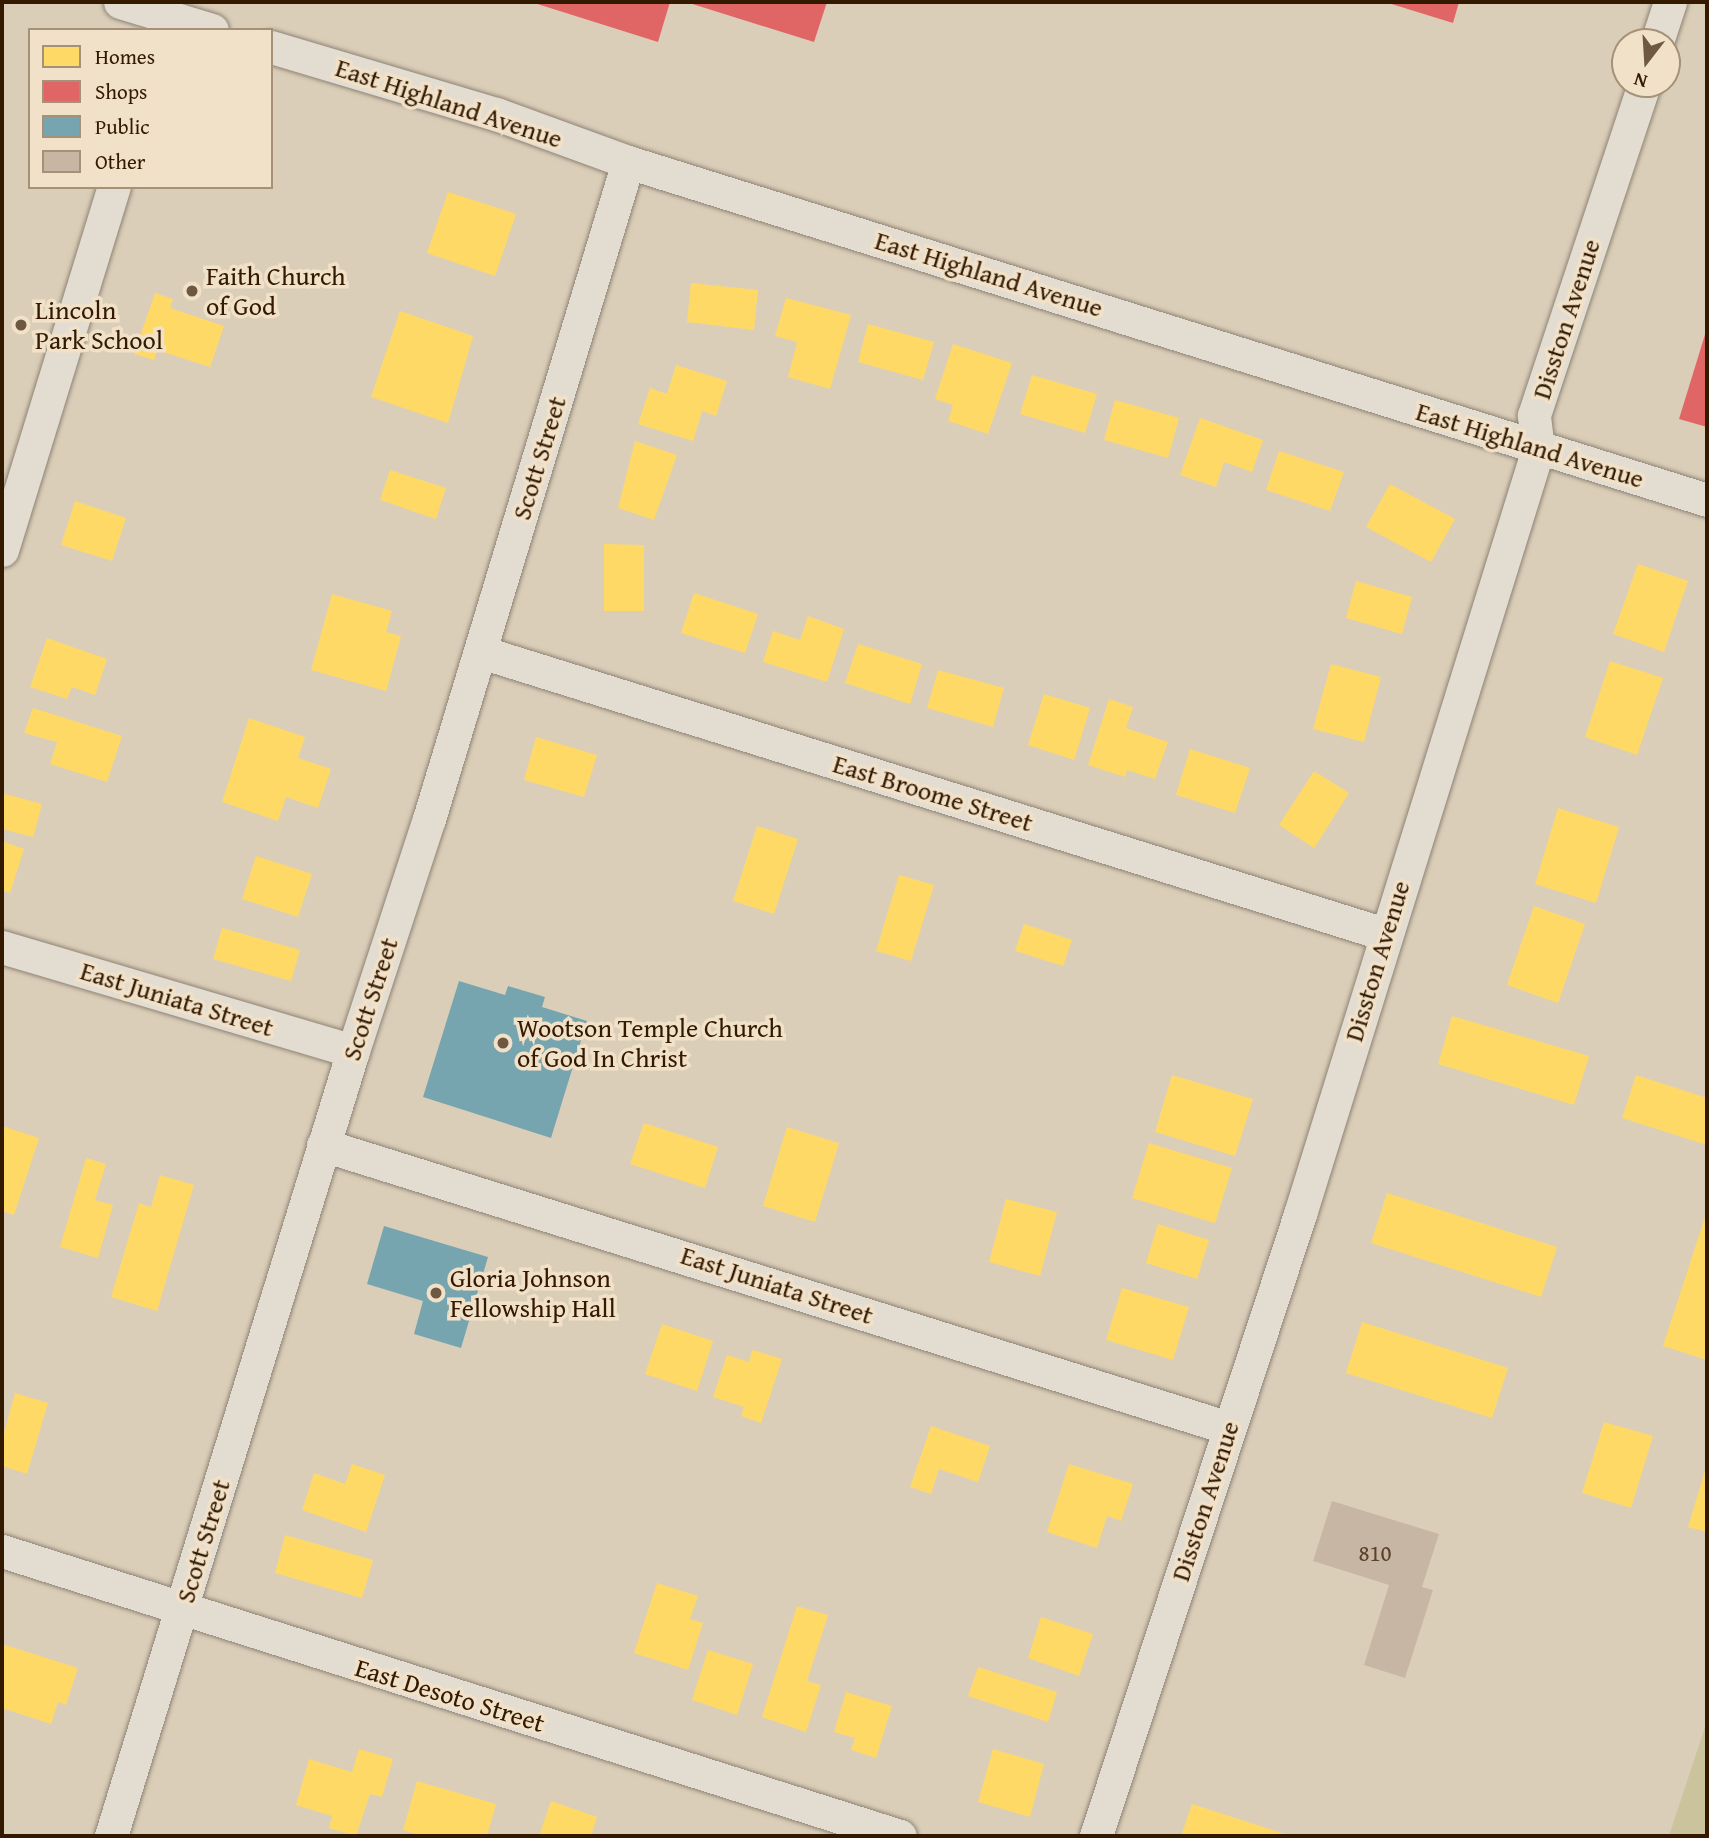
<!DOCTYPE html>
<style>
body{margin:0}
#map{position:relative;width:1709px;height:1838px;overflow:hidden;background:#dbceb9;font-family:"Gentium Book Plus",serif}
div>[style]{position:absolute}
.green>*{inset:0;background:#cac39c}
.homes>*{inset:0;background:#ffd966}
.shops>*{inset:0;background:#e06666}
.public>*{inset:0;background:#76a5af}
.building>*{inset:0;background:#c8b6a5}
.roads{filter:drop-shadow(0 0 2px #8e8374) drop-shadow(0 0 2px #8e8374)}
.street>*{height:33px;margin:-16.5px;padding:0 16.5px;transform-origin:16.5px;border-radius:16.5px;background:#e3dcd1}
.dots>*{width:19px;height:19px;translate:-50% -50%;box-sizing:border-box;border:4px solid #f1e1c8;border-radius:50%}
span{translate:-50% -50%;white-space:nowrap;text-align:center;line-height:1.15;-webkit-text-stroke:7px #f1e1c8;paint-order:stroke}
.number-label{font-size:23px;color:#5a422b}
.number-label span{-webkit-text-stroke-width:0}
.street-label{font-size:26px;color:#331900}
.poi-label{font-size:26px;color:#331900}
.left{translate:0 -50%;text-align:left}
.frame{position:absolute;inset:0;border:4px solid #331900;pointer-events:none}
.legend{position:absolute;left:28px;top:28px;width:245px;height:161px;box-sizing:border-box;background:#f1e1c8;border:2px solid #a59178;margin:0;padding:9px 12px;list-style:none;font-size:21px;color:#331900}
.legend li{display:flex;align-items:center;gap:14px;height:35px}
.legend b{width:35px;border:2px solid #a59178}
.north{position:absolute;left:1611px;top:28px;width:70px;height:70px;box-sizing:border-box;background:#f1e1c8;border:2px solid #a59178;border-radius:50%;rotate:197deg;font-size:19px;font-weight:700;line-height:28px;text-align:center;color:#331900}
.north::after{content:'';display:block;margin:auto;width:24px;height:32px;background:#6e5841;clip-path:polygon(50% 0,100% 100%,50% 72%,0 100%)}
</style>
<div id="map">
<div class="green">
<i style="clip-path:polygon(1707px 1721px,1707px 1836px,1669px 1836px)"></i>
</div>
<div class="homes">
<i style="clip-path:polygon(448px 192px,516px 214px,495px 276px,427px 253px)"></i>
<i style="clip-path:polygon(691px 283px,758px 290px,754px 330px,687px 322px)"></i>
<i style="clip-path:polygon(155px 293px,173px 299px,170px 308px,224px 326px,210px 367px,157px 350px,154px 360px,134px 354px)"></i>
<i style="clip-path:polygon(786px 298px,851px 315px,830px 389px,788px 377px,797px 342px,775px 336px)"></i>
<i style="clip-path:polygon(400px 311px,473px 336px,448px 423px,371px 397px)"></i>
<i style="clip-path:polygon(868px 324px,934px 342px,923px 380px,858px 362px)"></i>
<i style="clip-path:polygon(953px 344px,1012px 363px,988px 434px,948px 421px,953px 405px,935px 399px)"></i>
<i style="clip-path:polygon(676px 365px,727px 381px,716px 416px,702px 411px,693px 441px,638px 424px,650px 388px,667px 394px)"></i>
<i style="clip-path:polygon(1032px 375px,1097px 394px,1085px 433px,1020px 414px)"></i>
<i style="clip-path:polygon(1115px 400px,1179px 418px,1168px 458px,1104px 440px)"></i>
<i style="clip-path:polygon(1200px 418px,1263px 440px,1252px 472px,1224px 462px,1216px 487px,1180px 475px)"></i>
<i style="clip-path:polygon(635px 441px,677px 455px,654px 520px,618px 508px)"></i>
<i style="clip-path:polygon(1279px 451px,1344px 472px,1330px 511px,1266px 490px)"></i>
<i style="clip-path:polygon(390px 470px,446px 488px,436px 519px,380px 500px)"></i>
<i style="clip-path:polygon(1390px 484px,1455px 519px,1431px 562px,1366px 527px)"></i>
<i style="clip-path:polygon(75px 501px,126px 518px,112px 561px,61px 545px)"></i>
<i style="clip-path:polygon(604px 544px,644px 545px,644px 611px,604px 611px)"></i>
<i style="clip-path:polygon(1638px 564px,1688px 581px,1664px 652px,1613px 634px)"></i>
<i style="clip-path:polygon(1356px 581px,1412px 597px,1402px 634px,1346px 618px)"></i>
<i style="clip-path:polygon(694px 593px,758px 614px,745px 653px,681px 633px)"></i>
<i style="clip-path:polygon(332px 594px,392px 611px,386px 632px,401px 636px,386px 691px,311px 670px)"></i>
<i style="clip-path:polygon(808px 616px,844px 629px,827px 682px,763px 662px,773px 631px,800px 640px)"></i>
<i style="clip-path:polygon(47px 638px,107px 659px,95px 695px,72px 687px,67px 699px,30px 687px)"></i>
<i style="clip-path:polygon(858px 644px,922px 664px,910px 704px,845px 683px)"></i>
<i style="clip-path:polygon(1610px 661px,1663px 678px,1637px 755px,1585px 737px)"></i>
<i style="clip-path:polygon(1331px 664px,1381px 677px,1364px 742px,1313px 729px)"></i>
<i style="clip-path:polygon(938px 670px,1004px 688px,993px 727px,927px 708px)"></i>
<i style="clip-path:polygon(1044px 694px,1090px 708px,1074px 760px,1028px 745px)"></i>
<i style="clip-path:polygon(1109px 699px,1133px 707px,1126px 728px,1168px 742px,1155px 779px,1127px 770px,1125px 777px,1088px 765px)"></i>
<i style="clip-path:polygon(33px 708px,122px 736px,107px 782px,50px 764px,57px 742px,24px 733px)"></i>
<i style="clip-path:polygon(249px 718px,305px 737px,298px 758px,331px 769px,318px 808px,286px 797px,278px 821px,222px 802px)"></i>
<i style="clip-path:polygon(536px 737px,597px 755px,584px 797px,524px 780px)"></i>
<i style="clip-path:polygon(1190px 749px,1250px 768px,1235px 813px,1176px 795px)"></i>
<i style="clip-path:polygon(1314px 771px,1349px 793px,1314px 848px,1279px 825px)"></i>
<i style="clip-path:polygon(2px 793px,42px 804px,33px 837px,2px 829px)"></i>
<i style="clip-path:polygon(1558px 808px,1619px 827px,1596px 903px,1535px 884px)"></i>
<i style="clip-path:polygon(757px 826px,798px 839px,774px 914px,733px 901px)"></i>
<i style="clip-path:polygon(2px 841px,24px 849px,10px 893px,2px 890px)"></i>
<i style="clip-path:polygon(256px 856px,312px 874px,298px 917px,242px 899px)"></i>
<i style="clip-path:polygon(899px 875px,934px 885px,911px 961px,876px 951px)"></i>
<i style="clip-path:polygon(1534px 906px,1585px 924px,1558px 1003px,1507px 985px)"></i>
<i style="clip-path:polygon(1024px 924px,1072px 940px,1063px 966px,1015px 951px)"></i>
<i style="clip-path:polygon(222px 928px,300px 950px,291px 981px,213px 959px)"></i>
<i style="clip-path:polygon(1452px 1016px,1589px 1056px,1574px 1105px,1438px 1064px)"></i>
<i style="clip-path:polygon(1172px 1075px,1253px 1099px,1235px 1156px,1155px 1132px)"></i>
<i style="clip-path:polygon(1636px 1075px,1707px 1098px,1707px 1145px,1622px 1118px)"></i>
<i style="clip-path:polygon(644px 1123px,718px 1147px,705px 1188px,630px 1164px)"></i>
<i style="clip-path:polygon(2px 1126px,39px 1138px,14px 1215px,2px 1211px)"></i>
<i style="clip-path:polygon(787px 1127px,839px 1143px,815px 1222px,763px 1206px)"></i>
<i style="clip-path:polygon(1149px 1143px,1232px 1168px,1215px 1223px,1132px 1198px)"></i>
<i style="clip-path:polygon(86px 1158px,106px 1164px,95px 1200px,113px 1205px,98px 1258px,60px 1247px)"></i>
<i style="clip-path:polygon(160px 1175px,194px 1185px,157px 1311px,111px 1297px,139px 1203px,151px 1207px)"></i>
<i style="clip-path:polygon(1387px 1193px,1557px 1247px,1541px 1297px,1371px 1243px)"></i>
<i style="clip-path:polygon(1006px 1199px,1057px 1212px,1040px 1276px,989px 1262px)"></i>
<i style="clip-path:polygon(1707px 1211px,1707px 1360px,1663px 1346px)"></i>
<i style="clip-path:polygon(1158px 1224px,1209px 1240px,1197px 1279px,1146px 1263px)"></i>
<i style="clip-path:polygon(1122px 1288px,1189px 1307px,1173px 1360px,1106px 1340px)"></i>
<i style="clip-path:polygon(1362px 1322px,1508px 1368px,1492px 1418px,1346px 1373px)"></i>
<i style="clip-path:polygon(662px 1324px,713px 1341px,697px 1391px,645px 1374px)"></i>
<i style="clip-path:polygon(752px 1350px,782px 1359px,761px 1423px,741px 1416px,744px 1407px,713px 1397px,727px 1355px,749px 1362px)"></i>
<i style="clip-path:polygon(15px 1393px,48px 1403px,27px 1474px,2px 1466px,2px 1440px)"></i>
<i style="clip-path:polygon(1604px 1422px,1653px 1436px,1631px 1508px,1582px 1493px)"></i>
<i style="clip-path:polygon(931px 1426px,990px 1446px,978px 1482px,939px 1469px,931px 1494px,910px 1487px)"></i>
<i style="clip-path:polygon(352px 1464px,385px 1475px,366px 1532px,302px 1510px,314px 1473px,345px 1484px)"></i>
<i style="clip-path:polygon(1069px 1464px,1133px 1484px,1121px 1521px,1107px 1516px,1097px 1548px,1047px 1532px)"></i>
<i style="clip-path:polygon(1707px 1464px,1707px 1532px,1688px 1527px)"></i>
<i style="clip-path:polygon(285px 1535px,373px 1560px,362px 1598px,275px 1573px)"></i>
<i style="clip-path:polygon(657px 1583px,698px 1596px,690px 1619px,703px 1623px,688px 1670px,634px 1653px)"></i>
<i style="clip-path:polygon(797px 1606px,828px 1615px,807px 1681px,821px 1685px,806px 1732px,762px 1717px)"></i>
<i style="clip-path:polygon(1041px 1617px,1093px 1634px,1079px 1676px,1028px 1658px)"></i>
<i style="clip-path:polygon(2px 1644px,78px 1668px,66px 1705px,58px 1702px,51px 1724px,2px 1708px)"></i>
<i style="clip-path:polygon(708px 1650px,753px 1664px,737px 1715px,692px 1700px)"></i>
<i style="clip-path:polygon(978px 1667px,1057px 1692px,1048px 1722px,968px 1696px)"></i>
<i style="clip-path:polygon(846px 1692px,892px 1706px,876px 1758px,851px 1750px,855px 1738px,834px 1732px)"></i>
<i style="clip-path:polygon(359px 1749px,393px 1759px,382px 1797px,370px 1794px,356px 1836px,329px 1828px,332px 1816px,296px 1805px,309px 1759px,352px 1772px)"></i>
<i style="clip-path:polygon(993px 1749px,1044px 1764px,1030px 1817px,978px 1802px)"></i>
<i style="clip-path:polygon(417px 1781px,496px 1804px,487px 1836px,424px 1836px,403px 1830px)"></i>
<i style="clip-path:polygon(551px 1801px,597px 1817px,591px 1836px,539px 1836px)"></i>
<i style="clip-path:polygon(1192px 1804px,1291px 1836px,1181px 1836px)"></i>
</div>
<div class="shops">
<i style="clip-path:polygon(531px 2px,670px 2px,658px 42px)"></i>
<i style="clip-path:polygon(686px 2px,827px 2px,814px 42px)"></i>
<i style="clip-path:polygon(1385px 2px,1459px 2px,1453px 23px)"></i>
<i style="clip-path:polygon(1707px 328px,1707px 427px,1679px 419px)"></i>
</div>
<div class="public">
<i style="clip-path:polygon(459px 981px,505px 995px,508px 986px,545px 997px,542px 1007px,587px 1021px,551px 1138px,423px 1097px)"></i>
<i style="clip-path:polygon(384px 1226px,488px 1257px,461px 1348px,414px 1334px,423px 1301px,367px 1284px)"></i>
</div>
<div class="building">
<i style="clip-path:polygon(1332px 1501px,1439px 1534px,1422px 1587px,1433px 1590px,1405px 1678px,1364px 1665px,1389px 1585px,1313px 1561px)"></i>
</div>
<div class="roads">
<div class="street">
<i style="left:120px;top:2px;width:96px;rotate:16.9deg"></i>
<i style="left:1657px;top:42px;width:42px;rotate:-72deg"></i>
<i style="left:271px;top:47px;width:235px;rotate:16.6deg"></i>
<i style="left:496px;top:114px;width:140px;rotate:20deg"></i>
<i style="left:628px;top:162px;width:1131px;rotate:17.39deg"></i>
<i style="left:2px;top:550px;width:380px;rotate:-72.9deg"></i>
<i style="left:481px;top:652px;width:947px;rotate:17.33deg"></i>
<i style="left:2px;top:947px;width:366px;rotate:16.5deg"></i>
<i style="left:323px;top:1145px;width:949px;rotate:17.35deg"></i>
<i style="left:2px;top:1551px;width:942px;rotate:17.61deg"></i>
<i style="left:111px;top:1836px;width:821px;rotate:-72.87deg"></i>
<i style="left:353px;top:1051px;width:244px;rotate:-71.9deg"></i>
<i style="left:429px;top:819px;width:686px;rotate:-73.15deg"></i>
<i style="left:1096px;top:1836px;width:655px;rotate:-71.84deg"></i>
<i style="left:1300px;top:1214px;width:801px;rotate:-72.72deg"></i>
<i style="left:1538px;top:449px;width:34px;rotate:-97deg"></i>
<i style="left:1534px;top:415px;width:349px;rotate:-71.6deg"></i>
</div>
</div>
<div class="dots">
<i style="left:192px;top:291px;background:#6e5841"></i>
<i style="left:21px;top:325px;background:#6e5841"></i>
<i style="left:503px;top:1043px;background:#6e5841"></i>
<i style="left:436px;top:1293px;background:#6e5841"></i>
</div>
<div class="number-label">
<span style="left:1375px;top:1553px">810</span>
</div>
<div class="street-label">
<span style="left:449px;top:103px;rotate:18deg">East Highland Avenue</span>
<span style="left:989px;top:274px;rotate:17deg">East Highland Avenue</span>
<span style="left:1566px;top:319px;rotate:-72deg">Disston Avenue</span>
<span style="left:1530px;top:445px;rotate:17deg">East Highland Avenue</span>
<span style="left:539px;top:458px;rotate:-73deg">Scott Street</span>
<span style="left:933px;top:793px;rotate:17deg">East Broome Street</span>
<span style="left:1377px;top:961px;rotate:-73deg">Disston Avenue</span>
<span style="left:177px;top:999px;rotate:17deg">East Juniata Street</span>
<span style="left:370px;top:999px;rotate:-72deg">Scott Street</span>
<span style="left:777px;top:1285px;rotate:18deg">East Juniata Street</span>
<span style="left:1205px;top:1501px;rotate:-72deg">Disston Avenue</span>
<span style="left:203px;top:1541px;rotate:-73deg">Scott Street</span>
<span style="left:450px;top:1695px;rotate:17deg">East Desoto Street</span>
</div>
<div class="poi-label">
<span class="left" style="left:206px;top:291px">Faith Church<br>of God</span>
<span class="left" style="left:35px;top:325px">Lincoln<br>Park School</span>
<span class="left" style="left:517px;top:1043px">Wootson Temple Church<br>of God In Christ</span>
<span class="left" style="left:450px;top:1293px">Gloria Johnson<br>Fellowship Hall</span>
</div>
<div class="frame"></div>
<ul class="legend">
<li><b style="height:19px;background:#ffd966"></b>Homes</li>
<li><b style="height:19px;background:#e06666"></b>Shops</li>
<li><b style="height:19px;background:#76a5af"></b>Public</li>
<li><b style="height:19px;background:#c8b6a5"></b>Other</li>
</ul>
<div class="north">N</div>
</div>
